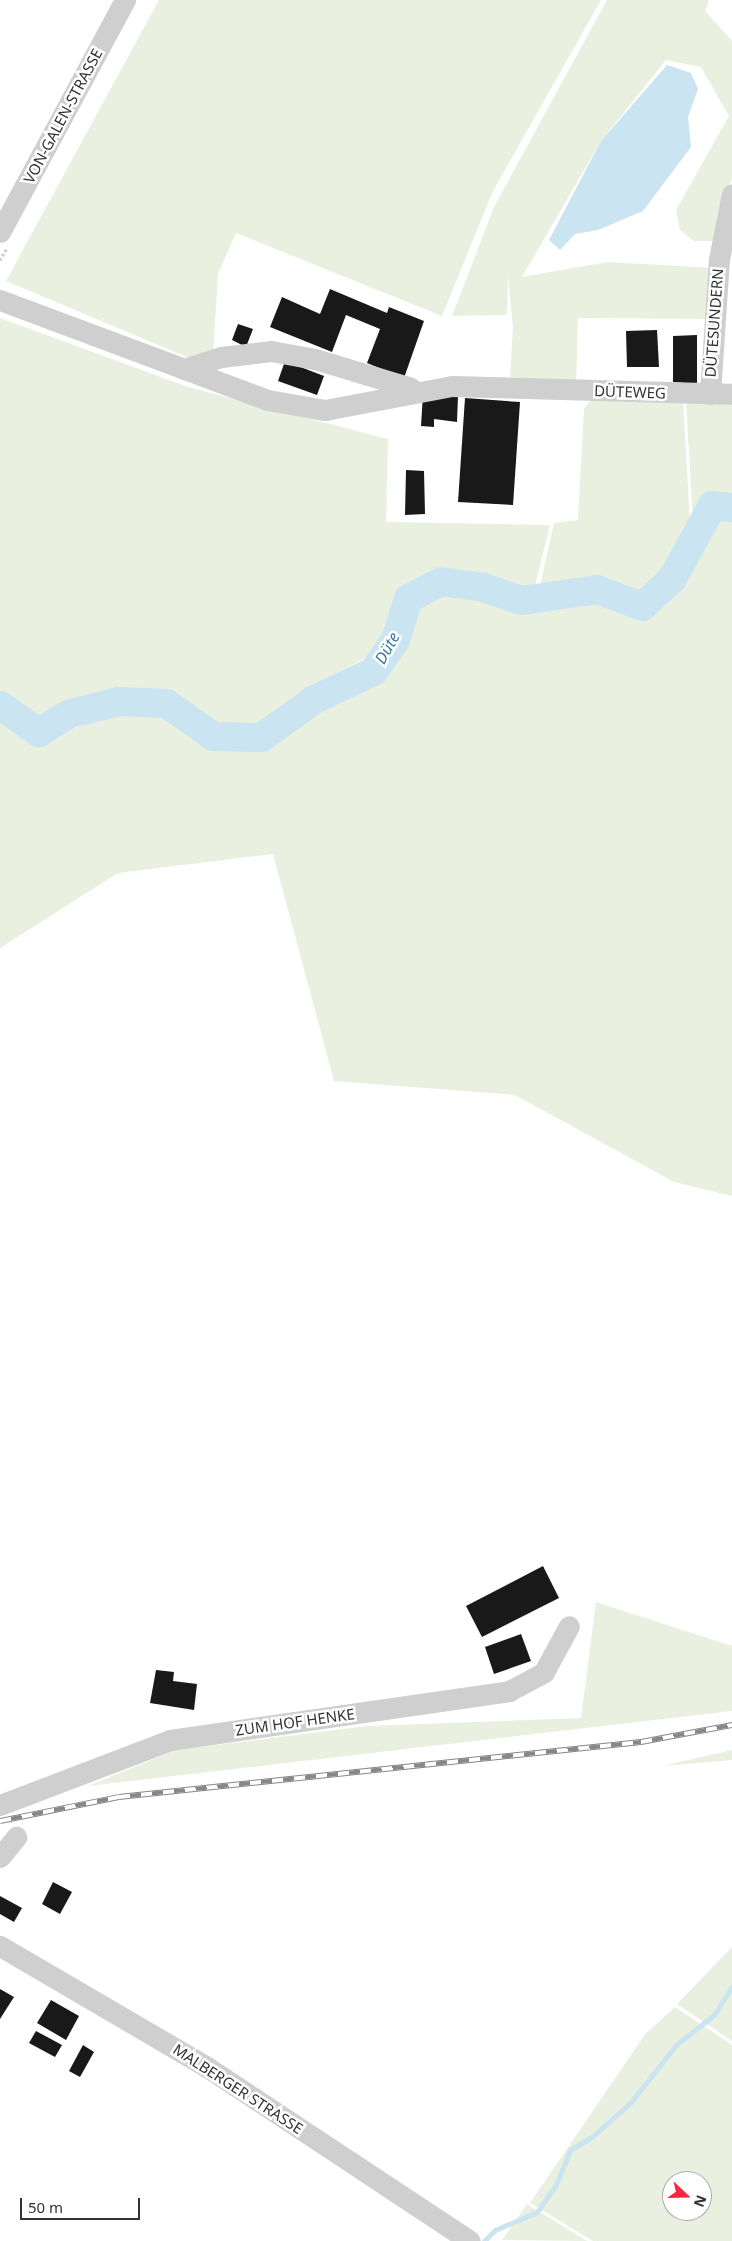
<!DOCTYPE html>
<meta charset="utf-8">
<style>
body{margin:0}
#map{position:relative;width:732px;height:2241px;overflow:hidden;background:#fff;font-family:"Noto Sans",sans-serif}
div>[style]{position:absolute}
.green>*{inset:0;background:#e9f0df}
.water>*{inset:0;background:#cae4f1}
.stream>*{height:5px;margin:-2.5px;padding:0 2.5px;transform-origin:2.5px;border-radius:2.5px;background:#cae4f1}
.river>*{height:29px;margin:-14.5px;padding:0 14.5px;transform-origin:14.5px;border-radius:14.5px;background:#cae4f1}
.building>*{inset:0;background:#191919}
.path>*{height:3px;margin-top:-1.5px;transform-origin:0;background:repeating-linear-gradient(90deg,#cfcfcf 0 2.5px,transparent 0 5px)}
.minor>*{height:21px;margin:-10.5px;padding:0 10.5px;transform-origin:10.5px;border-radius:10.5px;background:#cfcfcf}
.rail>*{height:5.5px;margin-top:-2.75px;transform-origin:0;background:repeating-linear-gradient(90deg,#fff 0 11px,#878787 0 22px);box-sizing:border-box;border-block:1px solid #878787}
span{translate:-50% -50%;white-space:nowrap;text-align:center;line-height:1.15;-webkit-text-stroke:5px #fff;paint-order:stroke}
.street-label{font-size:15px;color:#323232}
.water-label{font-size:16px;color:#367c9e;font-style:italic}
.north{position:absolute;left:662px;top:2171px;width:50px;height:50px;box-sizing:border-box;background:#fff;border:1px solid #adadad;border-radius:50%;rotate:111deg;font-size:14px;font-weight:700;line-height:20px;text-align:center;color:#323232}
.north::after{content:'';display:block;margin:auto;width:18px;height:22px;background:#f62743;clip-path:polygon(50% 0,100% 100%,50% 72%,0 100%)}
.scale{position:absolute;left:20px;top:2198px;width:120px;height:22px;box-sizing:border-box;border:2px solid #323232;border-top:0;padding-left:6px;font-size:15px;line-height:18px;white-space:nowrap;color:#323232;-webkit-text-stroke:4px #fff;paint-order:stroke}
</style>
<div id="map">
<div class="green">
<i style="clip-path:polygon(159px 0,601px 0,493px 191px,442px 316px,236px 233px,218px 274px,213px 357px,194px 360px,6px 281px)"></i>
<i style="clip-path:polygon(607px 0,709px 0,705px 11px,732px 41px,732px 179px,724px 193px,715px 241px,694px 241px,680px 230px,676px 210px,729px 116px,701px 67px,666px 60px,601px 141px,522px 277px,607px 262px,713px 268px,709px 319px,578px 318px,576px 385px,510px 377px,513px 327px,508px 276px,507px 315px,452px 316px,494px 207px)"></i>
<i style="clip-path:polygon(0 318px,188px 387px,388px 439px,386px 522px,550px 525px,534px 590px,519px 594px,486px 578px,443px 570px,397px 591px,377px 652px,298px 693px,251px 729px,213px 726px,170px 693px,117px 689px,65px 705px,37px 721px,0 693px)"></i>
<i style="clip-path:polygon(592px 399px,683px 401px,691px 540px,672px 578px,642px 606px,596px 589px,538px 595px,554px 523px,578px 520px,584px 408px)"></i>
<i style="clip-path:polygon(686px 401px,732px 401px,732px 498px,706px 496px,693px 522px)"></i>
<i style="clip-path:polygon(716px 512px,732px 514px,732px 1196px,674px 1182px,515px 1095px,334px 1081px,273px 854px,118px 873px,0 948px,0 716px,38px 742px,105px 716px,162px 712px,208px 745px,265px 747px,322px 707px,377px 682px,401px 649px,413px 608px,443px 590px,485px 595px,523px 610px,596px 596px,646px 612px,679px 584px)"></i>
<i style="clip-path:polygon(596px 1602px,732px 1646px,732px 1711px,88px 1786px,176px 1750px,367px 1726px,581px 1718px)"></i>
<i style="clip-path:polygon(732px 1750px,732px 1760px,662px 1766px)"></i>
<i style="clip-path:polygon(732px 1947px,732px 2041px,677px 2004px)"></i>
<i style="clip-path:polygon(evenodd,675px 2007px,732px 2045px,732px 2241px,593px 2241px,530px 2203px,646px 2033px,675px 2007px,672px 2181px,702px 2181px,702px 2211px,672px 2211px,672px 2181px)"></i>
<i style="clip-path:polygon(527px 2204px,587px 2241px,588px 2241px,502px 2240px)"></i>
</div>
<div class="water">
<i style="clip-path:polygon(667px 65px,691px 73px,698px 89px,688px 117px,691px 147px,643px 211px,598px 230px,575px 234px,560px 250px,549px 240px,601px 141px)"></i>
</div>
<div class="stream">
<i style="left:484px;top:2241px;width:16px;rotate:-45deg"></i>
<i style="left:495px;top:2230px;width:46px;rotate:-23.2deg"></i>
<i style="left:537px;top:2212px;width:33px;rotate:-55deg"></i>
<i style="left:556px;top:2185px;width:38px;rotate:-68deg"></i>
<i style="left:570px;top:2150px;width:27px;rotate:-31deg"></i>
<i style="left:593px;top:2136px;width:51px;rotate:-41.8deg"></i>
<i style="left:631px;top:2102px;width:74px;rotate:-51.6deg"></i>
<i style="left:677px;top:2044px;width:47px;rotate:-38.1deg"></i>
<i style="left:714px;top:2015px;width:34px;rotate:-58deg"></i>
</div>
<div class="river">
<i style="left:0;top:705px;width:47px;rotate:35.4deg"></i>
<i style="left:38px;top:732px;width:37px;rotate:-31deg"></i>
<i style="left:70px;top:713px;width:49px;rotate:-14deg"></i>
<i style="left:118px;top:701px;width:48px;rotate:2.4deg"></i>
<i style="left:166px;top:703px;width:57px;rotate:35.1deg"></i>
<i style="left:213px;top:736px;width:48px;rotate:1.2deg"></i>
<i style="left:261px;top:737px;width:65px;rotate:-35.6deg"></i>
<i style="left:314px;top:699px;width:65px;rotate:-25.4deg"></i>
<i style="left:373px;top:671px;width:38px;rotate:-55deg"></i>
<i style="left:395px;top:640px;width:44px;rotate:-72.8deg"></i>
<i style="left:408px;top:598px;width:37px;rotate:-27deg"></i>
<i style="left:441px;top:581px;width:42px;rotate:8.1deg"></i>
<i style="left:483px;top:587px;width:40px;rotate:18.9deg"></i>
<i style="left:521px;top:600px;width:76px;rotate:-8.3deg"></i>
<i style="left:596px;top:589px;width:49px;rotate:20.3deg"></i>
<i style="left:642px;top:606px;width:41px;rotate:-43deg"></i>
<i style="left:672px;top:578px;width:83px;rotate:-61.3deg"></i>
<i style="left:712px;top:505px;width:20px;rotate:6deg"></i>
</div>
<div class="building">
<i style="clip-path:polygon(330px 289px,387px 313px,389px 307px,424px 321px,404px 378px,367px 363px,380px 329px,346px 315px,332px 352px,270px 327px,282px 297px,320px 314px)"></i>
<i style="clip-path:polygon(238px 324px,253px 329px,246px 347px,232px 340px)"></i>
<i style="clip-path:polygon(657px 330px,659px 367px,627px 367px,626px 331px)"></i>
<i style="clip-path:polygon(697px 335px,697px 384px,673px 382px,673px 336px)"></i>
<i style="clip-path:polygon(285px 361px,324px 376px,317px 395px,278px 381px)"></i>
<i style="clip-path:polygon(423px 394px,458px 396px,457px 422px,434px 419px,434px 427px,421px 426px)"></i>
<i style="clip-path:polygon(465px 398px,520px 402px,513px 505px,458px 502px)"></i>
<i style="clip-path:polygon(406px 470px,424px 471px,425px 514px,405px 515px)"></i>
<i style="clip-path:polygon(543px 1566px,559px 1598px,482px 1637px,466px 1606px)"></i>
<i style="clip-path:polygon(521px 1634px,531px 1661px,494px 1674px,485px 1647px)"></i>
<i style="clip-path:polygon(156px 1670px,174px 1672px,173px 1681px,197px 1684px,194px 1710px,150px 1703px)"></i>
<i style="clip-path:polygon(53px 1882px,72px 1892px,60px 1914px,42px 1904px)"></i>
<i style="clip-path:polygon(0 1896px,22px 1908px,14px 1922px,0 1914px)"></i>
<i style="clip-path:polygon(0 1989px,14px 1997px,0 2019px)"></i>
<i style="clip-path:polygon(51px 2000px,79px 2016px,66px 2040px,37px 2023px)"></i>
<i style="clip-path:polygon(36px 2031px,62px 2045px,55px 2057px,29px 2043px)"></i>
<i style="clip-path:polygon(83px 2045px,94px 2052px,80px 2077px,69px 2071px)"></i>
</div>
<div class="path">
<i style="left:0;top:260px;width:14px;rotate:-60deg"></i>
</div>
<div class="minor">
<i style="left:0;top:232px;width:264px;rotate:-61.7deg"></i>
<i style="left:0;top:300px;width:286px;rotate:20.5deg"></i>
<i style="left:268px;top:400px;width:58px;rotate:10deg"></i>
<i style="left:325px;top:410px;width:129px;rotate:-10.7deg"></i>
<i style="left:452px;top:386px;width:280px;rotate:1.6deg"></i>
<i style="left:184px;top:369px;width:39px;rotate:-18deg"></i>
<i style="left:221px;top:357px;width:50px;rotate:-6.8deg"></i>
<i style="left:271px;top:351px;width:45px;rotate:10.3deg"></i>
<i style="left:315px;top:359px;width:100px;rotate:16.8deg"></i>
<i style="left:710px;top:394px;width:135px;rotate:-86.2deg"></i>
<i style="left:719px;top:259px;width:66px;rotate:-78.7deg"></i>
<i style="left:0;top:1805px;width:182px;rotate:-20.9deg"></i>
<i style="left:170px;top:1740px;width:343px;rotate:-8.2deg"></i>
<i style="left:509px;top:1691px;width:40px;rotate:-28deg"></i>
<i style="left:544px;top:1672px;width:52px;rotate:-61.5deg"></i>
<i style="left:0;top:1857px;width:26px;rotate:-51deg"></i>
<i style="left:0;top:1946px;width:240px;rotate:30.3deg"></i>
<i style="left:207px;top:2067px;width:315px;rotate:33.5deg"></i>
</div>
<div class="rail">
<i style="left:0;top:1821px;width:121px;rotate:-11.4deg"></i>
<i style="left:119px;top:1797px;width:525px;rotate:-6.01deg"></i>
<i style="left:641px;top:1742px;width:93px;rotate:-10.6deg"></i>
</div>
<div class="street-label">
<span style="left:63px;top:116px;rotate:-62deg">VON-GALEN-STRASSE</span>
<span style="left:714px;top:323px;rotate:-86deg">DÜTESUNDERN</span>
<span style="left:630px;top:392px;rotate:2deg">DÜTEWEG</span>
<span style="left:295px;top:1722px;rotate:-8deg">ZUM HOF HENKE</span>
<span style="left:238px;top:2089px;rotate:33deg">MALBERGER STRASSE</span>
</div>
<div class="water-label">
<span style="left:387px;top:648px;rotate:-61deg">Düte</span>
</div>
<div class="north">N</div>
<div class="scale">50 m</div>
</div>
